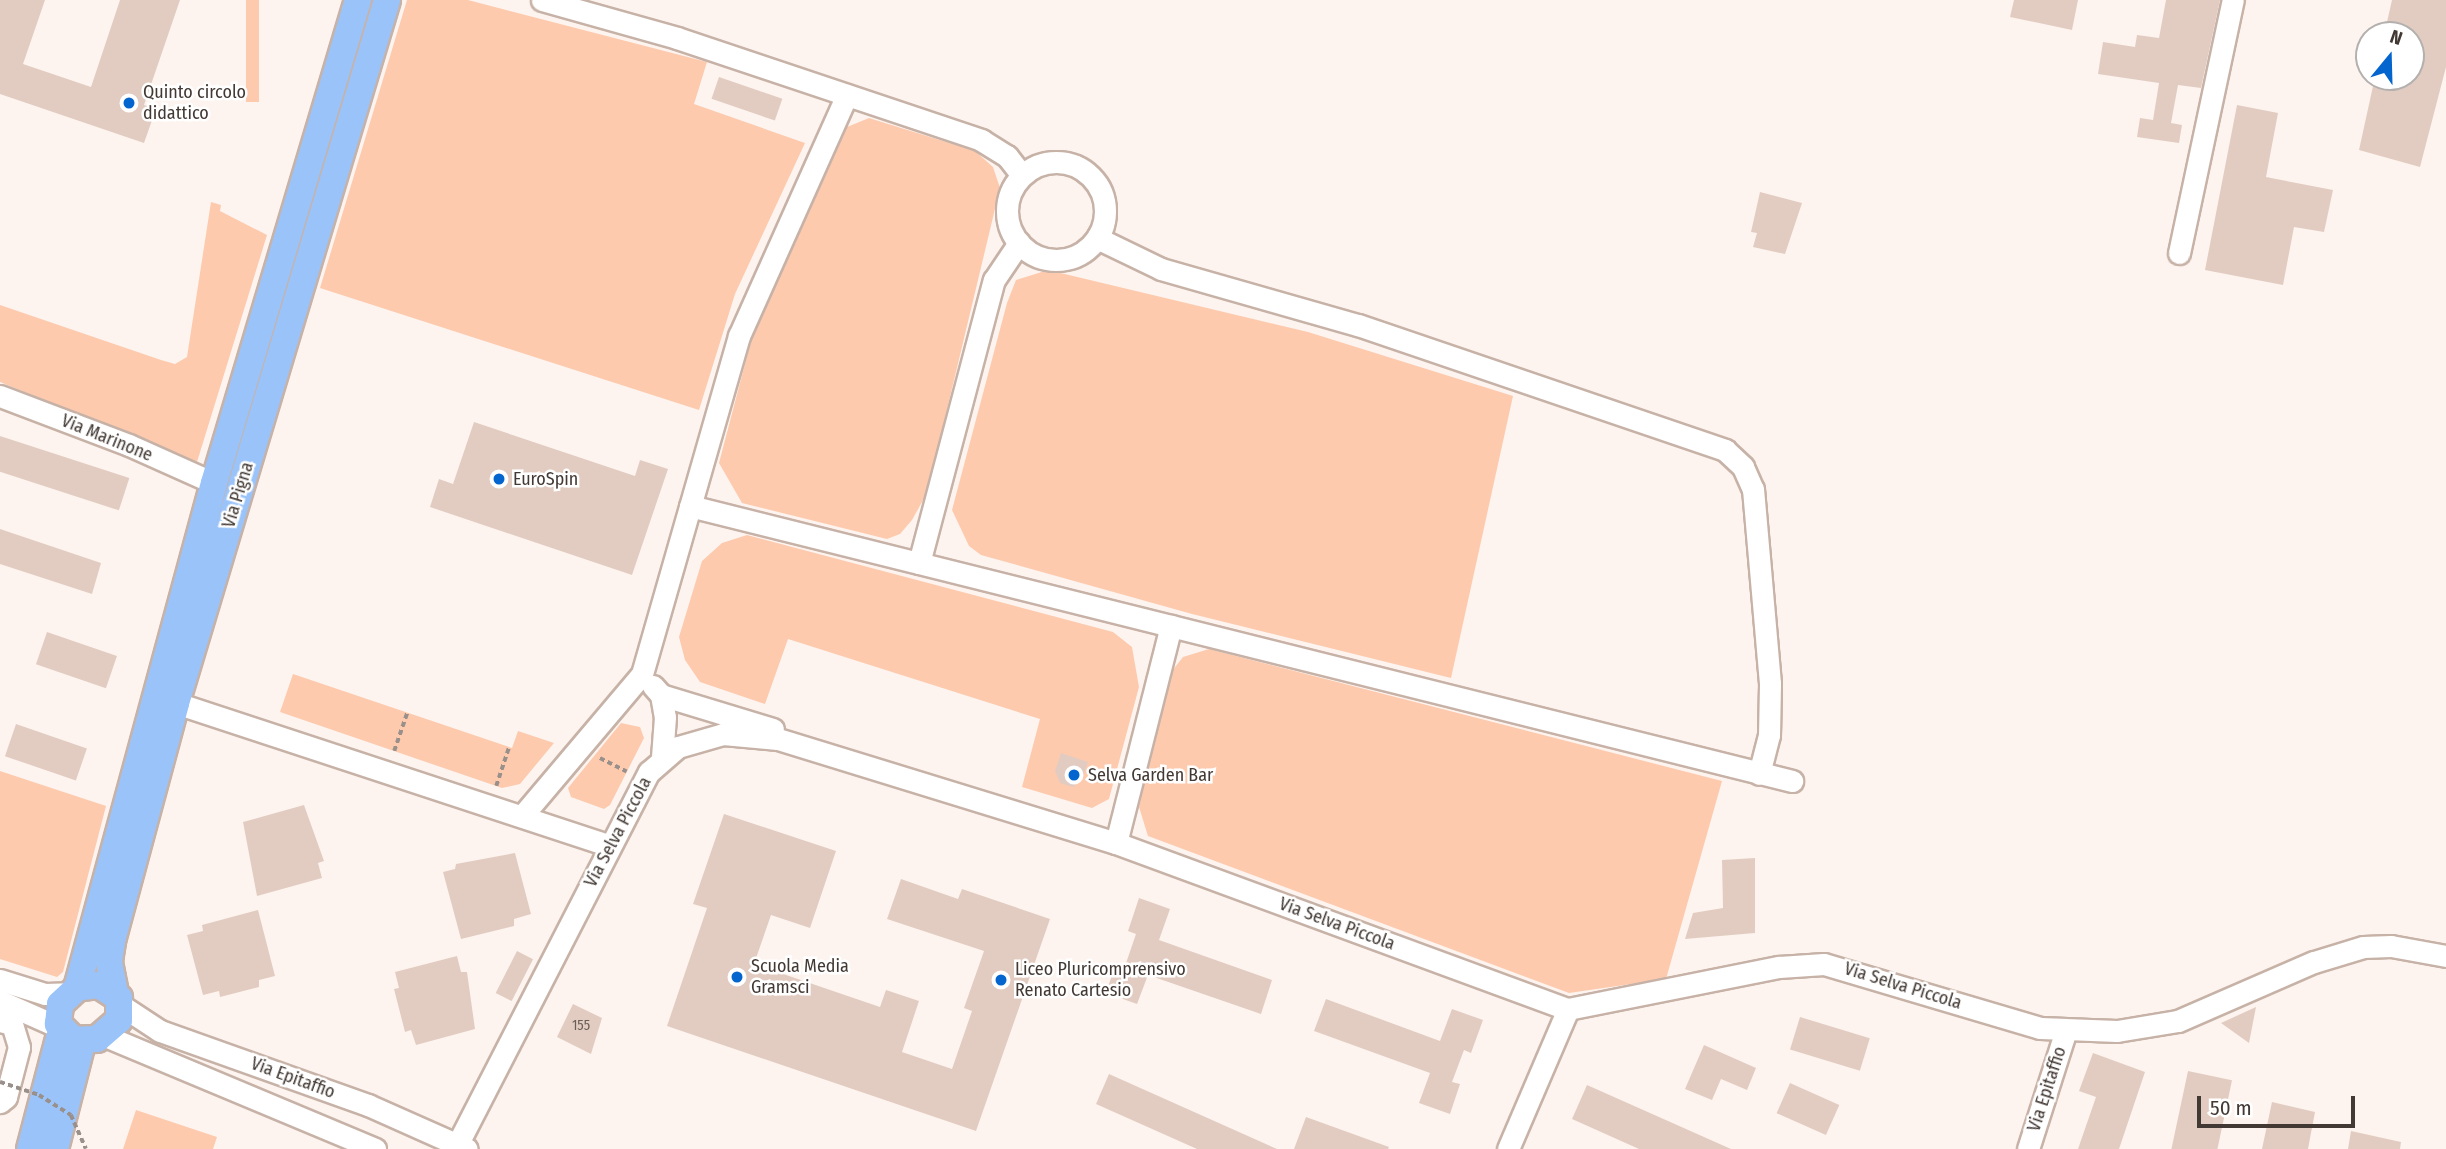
<!DOCTYPE html>
<style>
body{margin:0}
#map{position:relative;width:2446px;height:1149px;overflow:hidden;background:#fdf4ef;font-family:"Fira Sans Condensed",sans-serif}
div>[style]{position:absolute}
[style*='--x']{left:calc(var(--x)*1px);top:calc(var(--y)*1px);width:calc(var(--w)*1px);rotate:calc(var(--a)*1deg)}
.green>*{inset:0;background:#fdcaae;transform-origin:0 0}
.building>*{inset:0;background:#e2ccc1;transform-origin:0 0}
.path>*{height:3.5px;margin-top:-1.75px;transform-origin:0;background:repeating-linear-gradient(90deg,#99908b 0 5px,transparent 0 8.5px)}
.roads{filter:drop-shadow(2px 0 #c7b2a7) drop-shadow(-2px 0 #c7b2a7) drop-shadow(0 2px #c7b2a7) drop-shadow(0 -2px #c7b2a7)}
.minor>*{height:21px;margin:-10.5px;padding:0 10.5px;transform-origin:10.5px;border-radius:10.5px;background:#fff}
.minor>.ring{margin:-10.5px;padding:0;box-sizing:content-box;background:none;border:21px solid #fff;border-radius:50%}
.major>*{height:26px;margin:-13px;padding:0 13px;transform-origin:13px;border-radius:13px;background:#9ac3fa}
.path-bridge>*{height:3.5px;margin-top:-1.75px;transform-origin:0;background:repeating-linear-gradient(90deg,#99908b 0 5px,transparent 0 8.5px)}
.dots>*{width:19px;height:19px;translate:-50% -50%;box-sizing:border-box;border:4px solid #fff;border-radius:50%}
span{translate:-50% -50%;white-space:nowrap;text-align:center;line-height:1.15;-webkit-text-stroke:5px #fff;paint-order:stroke}
.number-label{font-size:14px;color:#6a5e57}
.number-label span{-webkit-text-stroke-width:0}
.poi-label{font-size:18px;color:#423934}
.left{translate:0 -50%;text-align:left}
.street-label{font-size:18px;color:#423934}
.north{position:absolute;left:2355px;top:21px;width:70px;height:70px;box-sizing:border-box;background:#fff;border:2px solid #b3b0ae;border-radius:50%;rotate:19deg;font-size:19px;font-weight:700;line-height:28px;text-align:center;color:#423934}
.north::after{content:'';display:block;margin:auto;width:24px;height:32px;background:#0365cd;clip-path:polygon(50% 0,100% 100%,50% 72%,0 100%)}
.scale{position:absolute;left:2197px;top:1096px;width:158px;height:32px;box-sizing:border-box;border:4px solid #423934;border-top:0;padding-left:9px;font-size:21px;line-height:24px;white-space:nowrap;color:#423934;-webkit-text-stroke:5px #fff;paint-order:stroke}
</style>
<div id="map">
<div class="green">
<div style="left:246px;top:0;width:13px;height:102px"></div>
<div style="clip-path:polygon(407px 0,468px 0,707px 62px,694px 104px,805px 143px,735px 294px,699px 410px,320px 288px)"></div>
<div style="clip-path:polygon(869px 118px,975px 151px,993px 167px,1000px 188px,927px 493px,912px 520px,900px 534px,887px 539px,742px 503px,719px 463px,751px 341px,847px 127px)"></div>
<div style="clip-path:polygon(211px 202px,221px 205px,220px 211px,267px 235px,197px 462px,0 382px,0 305px,161px 360px,175px 364px,187px 357px)"></div>
<div style="clip-path:polygon(1048px 270px,1308px 332px,1513px 396px,1451px 678px,1192px 614px,981px 555px,969px 546px,952px 510px,1007px 303px,1016px 280px)"></div>
<div style="clip-path:polygon(747px 535px,1113px 632px,1132px 647px,1139px 687px,1109px 799px,1092px 808px,1022px 787px,1040px 719px,788px 639px,765px 704px,700px 682px,685px 660px,679px 637px,702px 561px,722px 543px)"></div>
<div style="clip-path:polygon(1209px 649px,1722px 781px,1666px 979px,1569px 993px,1148px 836px,1139px 807px,1168px 676px,1183px 657px)"></div>
<div style="clip-path:polygon(293px 674px,512px 748px,518px 731px,554px 743px,520px 784px,502px 788px,280px 712px)"></div>
<div style="clip-path:polygon(621px 723px,640px 727px,644px 738px,610px 805px,604px 809px,571px 797px,568px 788px)"></div>
<div style="clip-path:polygon(0 771px,106px 806px,63px 972px,57px 977px,0 959px)"></div>
<div style="clip-path:polygon(136px 1110px,217px 1137px,213px 1149px,123px 1149px)"></div>
</div>
<div class="building">
<div style="clip-path:polygon(0 0,45px 0,23px 64px,91px 87px,120px 0,180px 0,144px 105px,156px 109px,144px 143px,0 94px)"></div>
<div style="clip-path:polygon(2014px 0,2078px 0,2072px 30px,2010px 17px)"></div>
<div style="clip-path:polygon(2166px 0,2220px 0,2201px 88px,2178px 85px,2171px 123px,2182px 125px,2179px 143px,2137px 137px,2140px 118px,2153px 120px,2159px 83px,2098px 74px,2103px 42px,2135px 47px,2137px 35px,2159px 38px)"></div>
<div style="clip-path:polygon(2392px 0,2446px 0,2446px 67px,2420px 167px,2359px 150px,2375px 77px,2411px 77px,2411px 35px,2384px 35px)"></div>
<div style="left:719px;top:77px;width:67px;height:23px;rotate:19deg"></div>
<div style="clip-path:polygon(2237px 105px,2278px 113px,2266px 177px,2333px 190px,2324px 232px,2294px 227px,2283px 285px,2205px 270px)"></div>
<div style="clip-path:polygon(1760px 192px,1802px 203px,1785px 254px,1753px 247px,1757px 233px,1751px 232px)"></div>
<div style="clip-path:polygon(474px 422px,635px 476px,640px 460px,668px 469px,632px 575px,430px 507px,439px 479px,453px 484px)"></div>
<div style="left:0;top:436px;width:136px;height:34px;rotate:18deg"></div>
<div style="clip-path:polygon(0 529px,101px 563px,92px 594px,0 564px)"></div>
<div style="left:47px;top:632px;width:74px;height:34px;rotate:19deg"></div>
<div style="left:16px;top:724px;width:75px;height:34px;rotate:19deg"></div>
<div style="clip-path:polygon(1061px 753px,1088px 762px,1082px 779px,1073px 787px,1060px 783px,1055px 771px)"></div>
<div style="clip-path:polygon(304px 805px,324px 861px,318px 863px,322px 878px,257px 896px,243px 822px)"></div>
<div style="clip-path:polygon(724px 814px,836px 851px,810px 928px,771px 915px,754px 964px,880px 1007px,886px 990px,919px 1001px,902px 1052px,952px 1069px,972px 1011px,964px 1008px,984px 951px,887px 919px,901px 879px,958px 899px,962px 889px,1050px 919px,976px 1131px,667px 1026px,707px 908px,693px 904px)"></div>
<div style="clip-path:polygon(515px 853px,531px 914px,514px 919px,514px 926px,461px 939px,443px 872px,455px 869px,456px 864px)"></div>
<div style="clip-path:polygon(1755px 858px,1755px 933px,1685px 939px,1693px 913px,1723px 908px,1722px 860px)"></div>
<div style="clip-path:polygon(1139px 898px,1170px 909px,1159px 940px,1272px 980px,1261px 1014px,1148px 975px,1137px 1004px,1106px 993px,1116px 963px,1125px 966px,1136px 934px,1128px 931px)"></div>
<div style="clip-path:polygon(258px 910px,275px 976px,259px 980px,259px 987px,220px 997px,219px 991px,203px 995px,187px 935px,203px 931px,202px 925px)"></div>
<div style="left:517px;top:951px;width:18px;height:47px;rotate:27deg"></div>
<div style="clip-path:polygon(457px 956px,461px 972px,467px 972px,475px 1029px,416px 1045px,411px 1030px,405px 1032px,394px 989px,399px 988px,395px 972px)"></div>
<div style="clip-path:polygon(1326px 999px,1440px 1041px,1452px 1009px,1483px 1020px,1471px 1053px,1464px 1050px,1452px 1082px,1460px 1084px,1450px 1114px,1419px 1103px,1430px 1073px,1314px 1031px)"></div>
<div style="clip-path:polygon(573px 1004px,602px 1018px,591px 1054px,557px 1037px)"></div>
<div style="clip-path:polygon(2256px 1007px,2249px 1043px,2221px 1023px)"></div>
<div style="left:1800px;top:1017px;width:73px;height:34px;rotate:17deg"></div>
<div style="clip-path:polygon(1704px 1045px,1756px 1068px,1747px 1090px,1721px 1079px,1712px 1100px,1685px 1089px)"></div>
<div style="clip-path:polygon(2093px 1053px,2145px 1072px,2119px 1149px,2078px 1149px,2096px 1097px,2079px 1091px)"></div>
<div style="left:2188px;top:1071px;width:45px;height:80px;rotate:12deg"></div>
<div style="clip-path:polygon(1109px 1074px,1277px 1149px,1197px 1149px,1096px 1104px)"></div>
<div style="left:1790px;top:1083px;width:54px;height:33px;rotate:24deg"></div>
<div style="clip-path:polygon(1587px 1085px,1731px 1149px,1639px 1149px,1572px 1119px)"></div>
<div style="clip-path:polygon(2272px 1102px,2315px 1112px,2308px 1149px,2262px 1149px)"></div>
<div style="clip-path:polygon(1306px 1117px,1389px 1147px,1388px 1149px,1294px 1149px)"></div>
<div style="clip-path:polygon(2351px 1131px,2401px 1142px,2400px 1149px,2348px 1149px)"></div>
</div>
<div class="path">
<div style="--x:394;--y:751;--w:40;--a:-71.1"></div>
<div style="--x:600;--y:758;--w:30;--a:27"></div>
<div style="--x:496;--y:786;--w:41;--a:-71.6"></div>
</div>
<div class="roads">
<div class="minor">
<div style="--x:542;--y:0;--w:140;--a:15.7"></div>
<div style="--x:677;--y:38;--w:321;--a:18.5"></div>
<div style="--x:981;--y:140;--w:31;--a:32"></div>
<div style="--x:1007;--y:156;--w:24;--a:52"></div>
<div class="ring" style="left:1007px;top:162px;width:77px;height:77px"></div>
<div style="--x:1097;--y:238;--w:71;--a:25.8"></div>
<div style="--x:1161;--y:269;--w:205;--a:15.9"></div>
<div style="--x:1358;--y:325;--w:388;--a:18.8"></div>
<div style="--x:1725;--y:450;--w:25;--a:43"></div>
<div style="--x:1743;--y:467;--w:24;--a:66"></div>
<div style="--x:1753;--y:489;--w:196;--a:85"></div>
<div style="--x:1770;--y:684;--w:51;--a:91.1"></div>
<div style="--x:1769;--y:735;--w:40;--a:104.4"></div>
<div style="--x:2179;--y:253;--w:259;--a:-78"></div>
<div style="--x:0;--y:396;--w:138;--a:20.8"></div>
<div style="--x:129;--y:445;--w:93;--a:24.1"></div>
<div style="--x:690;--y:506;--w:1136;--a:14.01"></div>
<div style="--x:919;--y:563;--w:293;--a:-75.2"></div>
<div style="--x:994;--y:280;--w:45;--a:-56"></div>
<div style="--x:653;--y:686;--w:12;--a:48"></div>
<div style="--x:661;--y:695;--w:22;--a:80"></div>
<div style="--x:665;--y:717;--w:40;--a:94.3"></div>
<div style="--x:661;--y:695;--w:117;--a:16.9"></div>
<div style="--x:176;--y:703;--w:456;--a:18.2"></div>
<div style="--x:522;--y:816;--w:186;--a:-49.8"></div>
<div style="--x:642;--y:674;--w:352;--a:-74"></div>
<div style="--x:739;--y:336;--w:264;--a:-65.9"></div>
<div style="--x:1116;--y:843;--w:224;--a:-75.8"></div>
<div style="--x:0;--y:980;--w:47;--a:17.3"></div>
<div style="--x:45;--y:994;--w:24;--a:-2"></div>
<div style="--x:0;--y:1001;--w:64;--a:23.8"></div>
<div style="--x:122;--y:1006;--w:45;--a:33.3"></div>
<div style="--x:160;--y:1031;--w:221;--a:19.6"></div>
<div style="--x:368;--y:1105;--w:108;--a:24"></div>
<div style="--x:0;--y:1021;--w:12;--a:14"></div>
<div style="--x:12;--y:1024;--w:24;--a:73"></div>
<div style="--x:19;--y:1047;--w:52;--a:104.6"></div>
<div style="--x:6;--y:1097;--w:8;--a:140"></div>
<div style="--x:103;--y:1035;--w:295;--a:22.7"></div>
<div style="--x:455;--y:1149;--w:424;--a:-62.8"></div>
<div style="--x:649;--y:772;--w:38;--a:-41"></div>
<div style="--x:678;--y:747;--w:47;--a:-16.1"></div>
<div style="--x:723;--y:734;--w:55;--a:5.2"></div>
<div style="--x:778;--y:739;--w:354;--a:17.1"></div>
<div style="--x:1116;--y:843;--w:482;--a:20.2"></div>
<div style="--x:1568;--y:1009;--w:215;--a:-11.3"></div>
<div style="--x:1779;--y:967;--w:45;--a:-3.8"></div>
<div style="--x:1824;--y:964;--w:225;--a:16.5"></div>
<div style="--x:2040;--y:1028;--w:77;--a:2.2"></div>
<div style="--x:2117;--y:1031;--w:62;--a:-9.3"></div>
<div style="--x:2178;--y:1021;--w:148;--a:-23.5"></div>
<div style="--x:2314;--y:962;--w:51;--a:-17"></div>
<div style="--x:2363;--y:947;--w:28;--a:-2"></div>
<div style="--x:2391;--y:946;--w:56;--a:10.3"></div>
<div style="--x:1508;--y:1149;--w:152;--a:-66.8"></div>
<div style="--x:2028;--y:1149;--w:125;--a:-72.3"></div>
</div>
<div class="major">
<div style="--x:99;--y:985;--w:24;--a:33"></div>
<div style="--x:119;--y:998;--w:22;--a:90"></div>
<div style="--x:119;--y:1020;--w:29;--a:139"></div>
<div style="--x:97;--y:1039;--w:23;--a:178"></div>
<div style="--x:74;--y:1040;--w:23;--a:-135"></div>
<div style="--x:58;--y:1024;--w:20;--a:-84"></div>
<div style="--x:60;--y:1004;--w:23;--a:-43"></div>
<div style="--x:77;--y:988;--w:22;--a:-8"></div>
<div style="--x:77;--y:988;--w:523;--a:-74.82"></div>
<div style="--x:214;--y:483;--w:504;--a:-73.4"></div>
<div style="--x:115;--y:993;--w:33;--a:-101"></div>
<div style="--x:109;--y:961;--w:24;--a:-81"></div>
<div style="--x:113;--y:937;--w:242;--a:-74.9"></div>
<div style="--x:176;--y:703;--w:734;--a:-73.29"></div>
<div style="--x:30;--y:1149;--w:122;--a:-75.3"></div>
<div style="--x:55;--y:1149;--w:109;--a:-75.7"></div>
</div>
</div>
<div class="path-bridge">
<div style="--x:0;--y:1082;--w:41;--a:18.4"></div>
<div style="--x:39;--y:1095;--w:38;--a:32"></div>
<div style="--x:71;--y:1115;--w:37;--a:66"></div>
</div>
<div class="dots">
<div style="left:129px;top:103px;background:#0365cd"></div>
<div style="left:499px;top:479px;background:#0365cd"></div>
<div style="left:1074px;top:775px;background:#0365cd"></div>
<div style="left:737px;top:977px;background:#0365cd"></div>
<div style="left:1001px;top:980px;background:#0365cd"></div>
</div>
<div class="number-label">
<span style="left:581px;top:1026px">155</span>
</div>
<div class="poi-label">
<span class="left" style="left:143px;top:103px">Quinto circolo<br>didattico</span>
<span class="left" style="left:513px;top:479px">EuroSpin</span>
<span class="left" style="left:1088px;top:775px">Selva Garden Bar</span>
<span class="left" style="left:751px;top:977px">Scuola Media<br>Gramsci</span>
<span class="left" style="left:1015px;top:980px">Liceo Pluricomprensivo<br>Renato Cartesio</span>
</div>
<div class="street-label">
<span style="left:107px;top:438px;rotate:22deg">Via Marinone</span>
<span style="left:238px;top:495px;rotate:-73deg">Via Pigna</span>
<span style="left:618px;top:832px;rotate:-62deg">Via Selva Piccola</span>
<span style="left:1337px;top:924px;rotate:20deg">Via Selva Piccola</span>
<span style="left:1903px;top:986px;rotate:17deg">Via Selva Piccola</span>
<span style="left:293px;top:1078px;rotate:20deg">Via Epitaffio</span>
<span style="left:2047px;top:1089px;rotate:-72deg">Via Epitaffio</span>
</div>
<div class="north">N</div>
<div class="scale">50 m</div>
</div>
